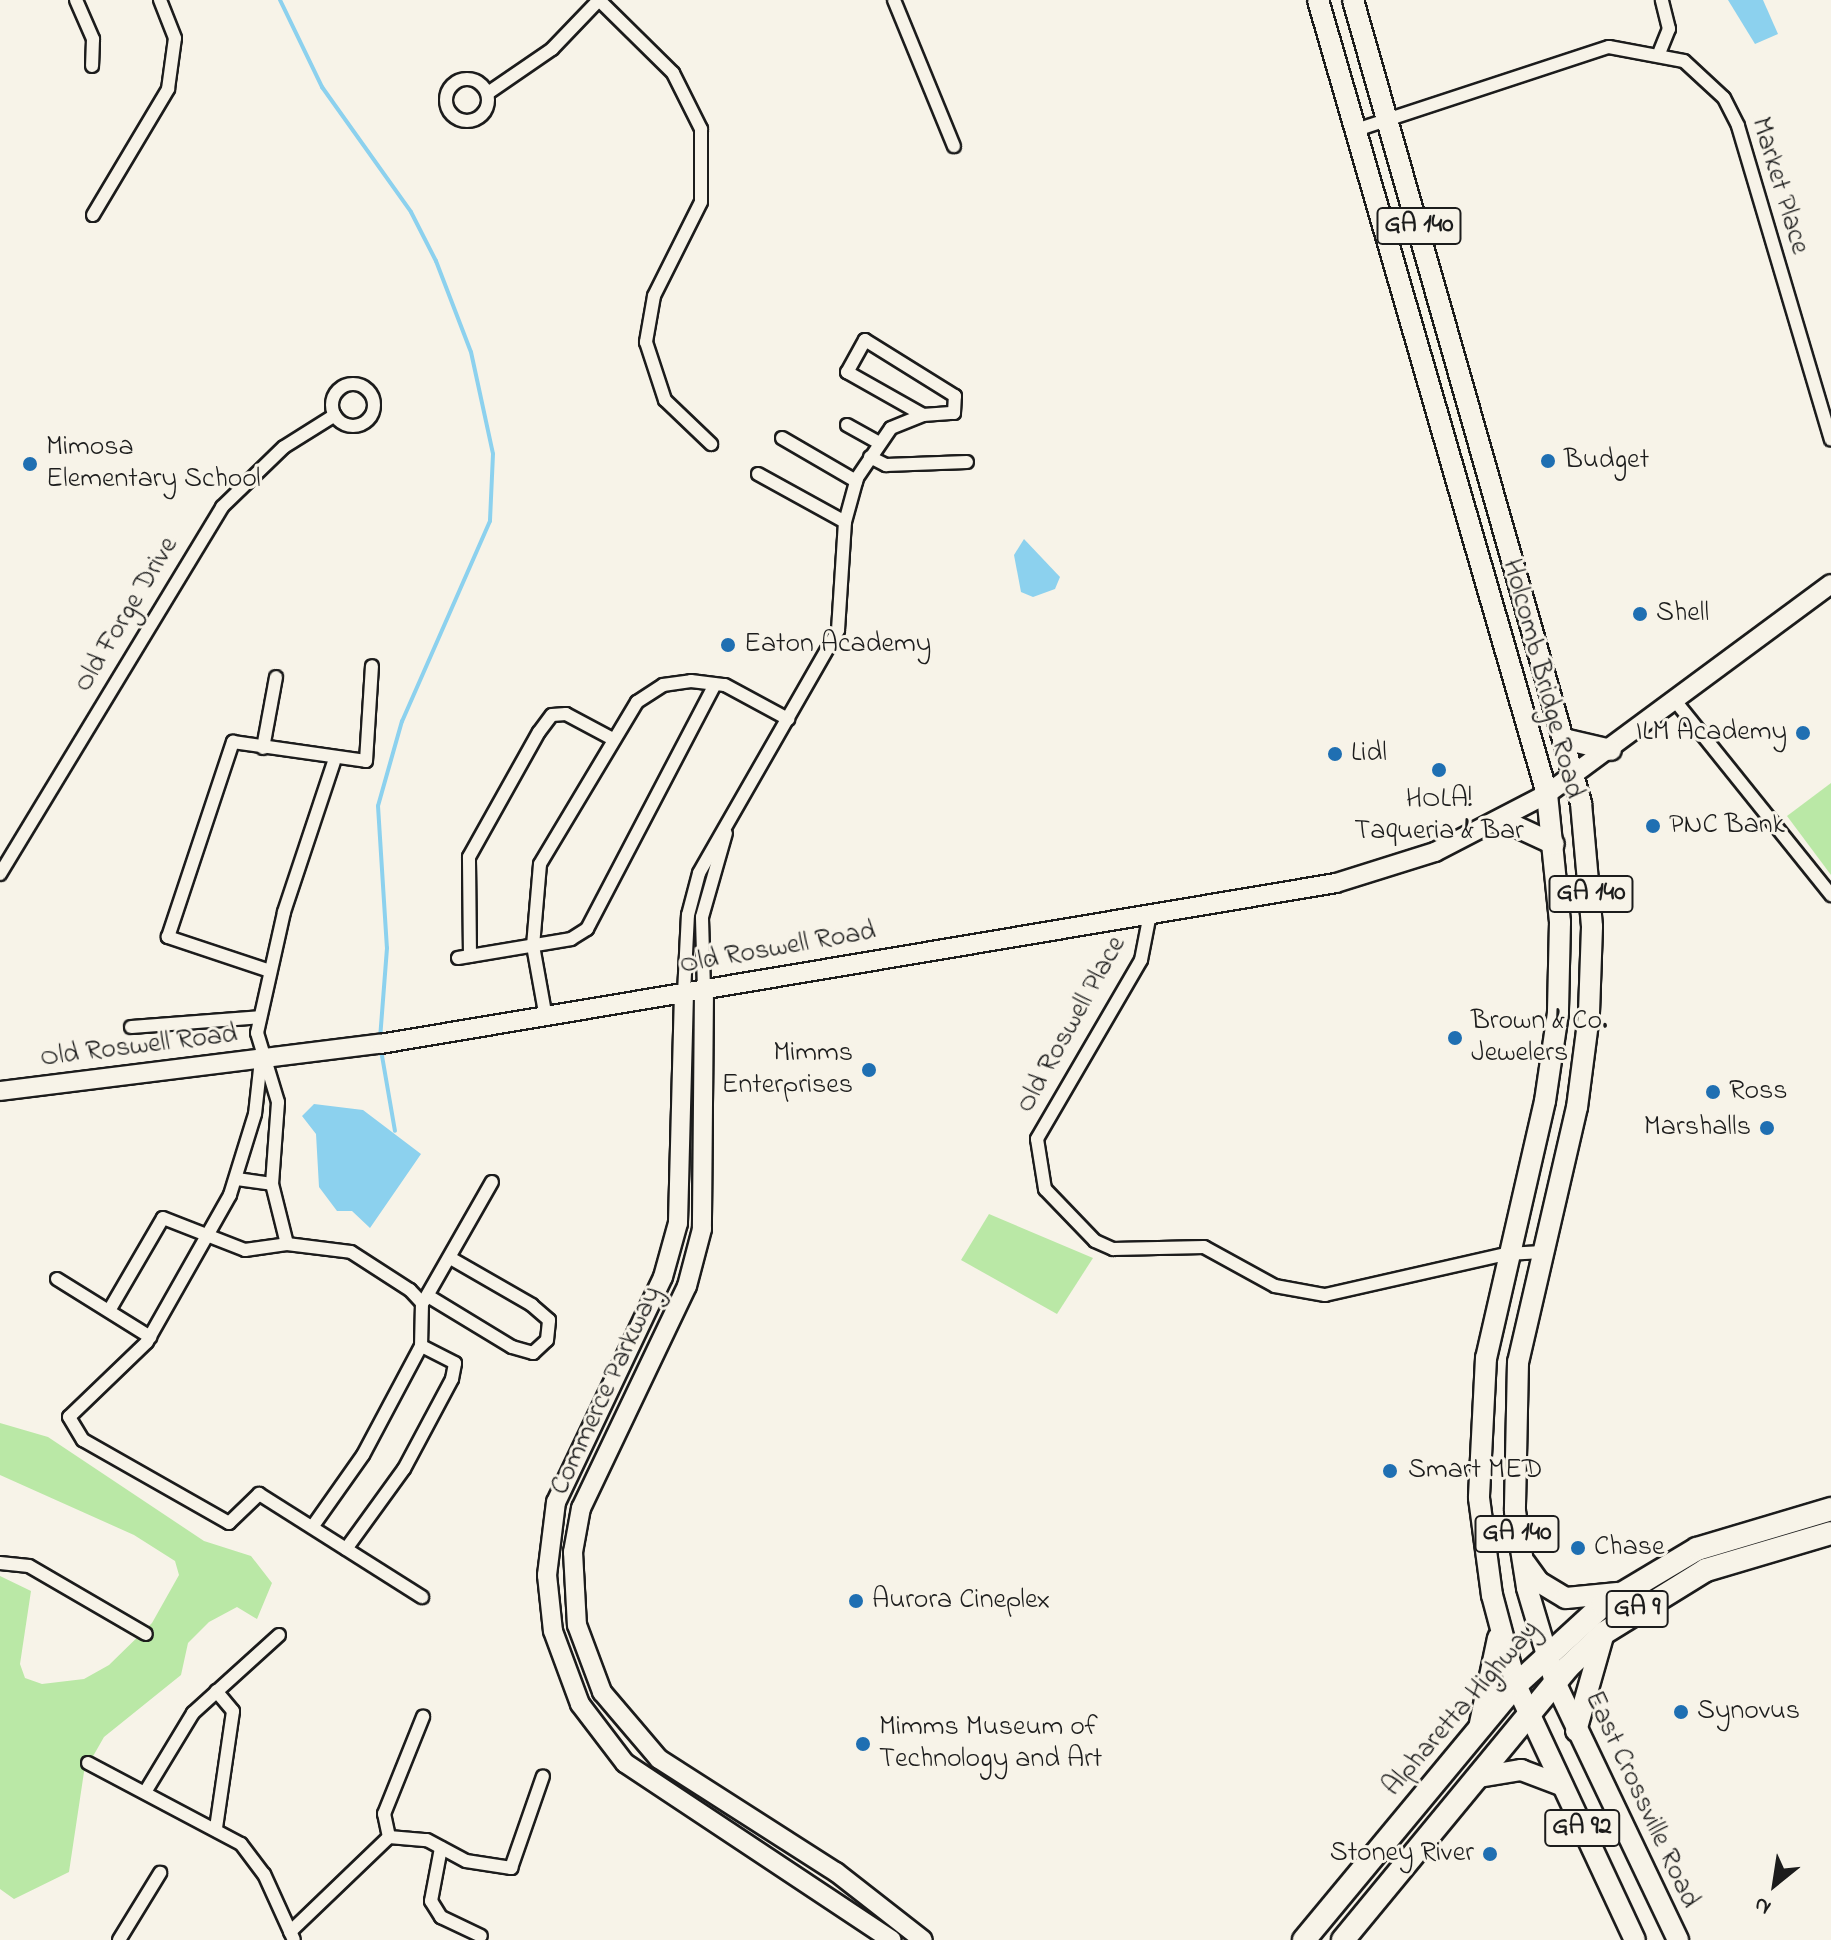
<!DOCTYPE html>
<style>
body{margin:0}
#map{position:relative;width:1831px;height:1940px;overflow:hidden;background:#f7f3e8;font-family:"Indie Flower",sans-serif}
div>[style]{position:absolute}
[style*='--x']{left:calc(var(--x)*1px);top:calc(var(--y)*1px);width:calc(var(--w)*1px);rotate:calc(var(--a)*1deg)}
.green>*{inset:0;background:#bae8a6}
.water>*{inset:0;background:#8cd1ee}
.stream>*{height:4px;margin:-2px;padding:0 2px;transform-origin:2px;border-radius:2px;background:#8cd1ee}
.roads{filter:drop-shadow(2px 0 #1c1c1c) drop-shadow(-2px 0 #1c1c1c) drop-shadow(0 2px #1c1c1c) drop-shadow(0 -2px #1c1c1c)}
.street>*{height:12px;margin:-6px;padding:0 6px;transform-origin:6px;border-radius:6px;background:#f7f3e8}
.street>.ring{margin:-6px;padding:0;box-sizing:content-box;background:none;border:12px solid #f7f3e8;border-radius:50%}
.secondary>*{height:18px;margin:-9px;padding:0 9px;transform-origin:9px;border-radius:9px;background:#f7f3e8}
.primary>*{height:20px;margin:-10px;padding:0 10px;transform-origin:10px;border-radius:10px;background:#f7f3e8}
.highway>*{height:22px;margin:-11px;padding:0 11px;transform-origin:11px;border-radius:11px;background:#f7f3e8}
.dots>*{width:22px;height:22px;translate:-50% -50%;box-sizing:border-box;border:4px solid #f7f3e8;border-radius:50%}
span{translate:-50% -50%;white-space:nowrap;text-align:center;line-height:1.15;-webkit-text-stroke:6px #f7f3e8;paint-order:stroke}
.shield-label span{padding:2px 6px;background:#f7f3e8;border:2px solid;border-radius:6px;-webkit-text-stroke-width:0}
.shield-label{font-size:26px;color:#1c1c1c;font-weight:700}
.street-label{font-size:28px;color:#1c1c1c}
.poi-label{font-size:28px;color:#1c1c1c}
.left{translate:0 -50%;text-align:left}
.right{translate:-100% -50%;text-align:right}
.north{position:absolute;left:1735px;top:1844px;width:80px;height:80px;-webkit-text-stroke:6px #f7f3e8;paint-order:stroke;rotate:210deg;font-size:22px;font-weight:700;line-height:32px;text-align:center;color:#1c1c1c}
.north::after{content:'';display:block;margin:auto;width:28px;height:36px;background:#1c1c1c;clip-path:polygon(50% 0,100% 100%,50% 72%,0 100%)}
</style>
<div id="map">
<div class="green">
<div style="clip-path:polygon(1831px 783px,1831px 875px,1787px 816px)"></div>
<div style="clip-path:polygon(989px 1214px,1093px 1258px,1057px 1314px,961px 1260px)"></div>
<div style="clip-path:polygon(0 1423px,48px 1437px,204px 1541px,251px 1556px,272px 1583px,257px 1619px,237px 1607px,209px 1622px,188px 1643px,181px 1675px,104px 1737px,84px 1772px,69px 1872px,14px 1899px,0 1889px,0 1576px,31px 1591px,20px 1664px,25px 1678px,42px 1684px,84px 1679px,109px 1665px,152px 1623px,179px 1575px,175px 1561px,134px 1535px,0 1475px)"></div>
</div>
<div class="water">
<div style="clip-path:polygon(1728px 0,1763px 0,1778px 34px,1755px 44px)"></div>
<div style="clip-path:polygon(1024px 539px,1060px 577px,1055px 589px,1033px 597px,1021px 592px,1014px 555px)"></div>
<div style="clip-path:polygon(314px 1104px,363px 1110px,421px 1154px,370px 1228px,352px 1211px,337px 1211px,319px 1187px,316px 1134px,302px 1116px)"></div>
</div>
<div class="stream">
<div style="--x:280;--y:0;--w:97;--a:64.2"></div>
<div style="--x:322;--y:87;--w:153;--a:54.5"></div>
<div style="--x:411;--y:212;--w:55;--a:63"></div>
<div style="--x:436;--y:261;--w:97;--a:69"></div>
<div style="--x:471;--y:352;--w:104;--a:77.8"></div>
<div style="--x:493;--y:454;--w:67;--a:92.6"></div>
<div style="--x:490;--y:521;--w:219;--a:113.7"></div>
<div style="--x:402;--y:721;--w:88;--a:105.8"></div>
<div style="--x:378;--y:806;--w:142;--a:86.4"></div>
<div style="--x:387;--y:948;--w:90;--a:94.4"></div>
<div style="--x:381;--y:1050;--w:82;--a:80.2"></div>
</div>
<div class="roads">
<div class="street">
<div style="--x:76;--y:0;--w:43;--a:66.4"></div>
<div style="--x:93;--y:39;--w:27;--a:92"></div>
<div style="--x:599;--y:0;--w:104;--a:44.6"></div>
<div style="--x:673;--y:73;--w:63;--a:63.4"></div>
<div style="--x:701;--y:129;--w:73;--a:90"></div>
<div style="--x:701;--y:202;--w:105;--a:116.6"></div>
<div style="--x:654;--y:296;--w:47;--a:99.9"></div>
<div style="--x:646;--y:342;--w:61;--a:71.9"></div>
<div style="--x:665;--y:400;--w:64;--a:43.7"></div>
<div style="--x:894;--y:0;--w:158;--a:67.7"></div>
<div style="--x:1660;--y:51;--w:24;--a:-68"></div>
<div style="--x:1669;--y:29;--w:30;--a:-104"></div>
<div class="ring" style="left:446px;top:79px;width:30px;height:30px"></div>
<div style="--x:488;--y:93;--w:78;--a:-34.5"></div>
<div style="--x:552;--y:49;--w:68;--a:-46.2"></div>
<div style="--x:1356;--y:130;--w:266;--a:-18.2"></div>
<div style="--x:1609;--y:47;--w:76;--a:10.6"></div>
<div style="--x:1684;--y:61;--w:54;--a:42.8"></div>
<div style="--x:1724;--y:98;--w:31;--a:63"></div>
<div style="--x:1738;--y:126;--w:327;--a:73.5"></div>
<div style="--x:93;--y:215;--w:147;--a:-59.2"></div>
<div style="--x:168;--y:89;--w:51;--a:-82.2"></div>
<div style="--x:175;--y:38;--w:41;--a:-111.5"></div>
<div class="ring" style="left:332px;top:384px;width:30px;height:30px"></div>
<div style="--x:847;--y:425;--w:37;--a:29"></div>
<div style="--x:782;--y:438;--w:86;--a:30.2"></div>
<div style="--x:870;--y:457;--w:18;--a:27"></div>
<div style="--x:886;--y:465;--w:81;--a:-2.1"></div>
<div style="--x:758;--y:474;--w:99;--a:28.9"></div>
<div style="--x:1676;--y:702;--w:248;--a:51.2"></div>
<div style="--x:263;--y:748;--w:72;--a:-79.6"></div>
<div style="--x:0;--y:874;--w:429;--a:-58.8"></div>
<div style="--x:222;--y:507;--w:86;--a:-44.1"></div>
<div style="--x:284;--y:447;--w:60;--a:-32.1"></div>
<div style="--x:1149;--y:919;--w:42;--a:101"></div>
<div style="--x:1141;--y:960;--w:207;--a:120.2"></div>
<div style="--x:1037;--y:1139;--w:51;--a:80.9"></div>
<div style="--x:1045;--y:1189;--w:72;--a:46.1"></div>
<div style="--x:1095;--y:1241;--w:20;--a:24"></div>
<div style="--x:1113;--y:1249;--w:91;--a:-1.3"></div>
<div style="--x:1204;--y:1247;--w:81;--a:28.8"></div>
<div style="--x:1275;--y:1286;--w:51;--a:10.2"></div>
<div style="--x:1325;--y:1295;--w:186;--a:-12.8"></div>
<div style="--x:1506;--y:1254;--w:37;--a:-3"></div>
<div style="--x:470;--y:956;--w:99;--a:-90.6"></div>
<div style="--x:469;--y:857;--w:143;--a:-60.8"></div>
<div style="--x:539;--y:732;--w:21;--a:-53"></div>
<div style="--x:552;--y:715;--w:14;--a:-4"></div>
<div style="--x:566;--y:714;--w:51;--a:28.1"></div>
<div style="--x:458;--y:958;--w:115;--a:-9.5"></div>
<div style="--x:571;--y:939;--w:19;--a:-32"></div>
<div style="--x:587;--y:929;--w:276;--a:-62.4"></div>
<div style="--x:270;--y:971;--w:108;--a:-161.6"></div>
<div style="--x:168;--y:937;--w:206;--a:-71.6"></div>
<div style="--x:233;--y:742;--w:134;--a:8.1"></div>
<div style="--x:366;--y:761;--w:95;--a:-86.4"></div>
<div style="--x:704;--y:990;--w:73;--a:-91.6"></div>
<div style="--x:702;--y:917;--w:87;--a:-74.1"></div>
<div style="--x:684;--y:993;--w:78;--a:-87.1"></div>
<div style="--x:688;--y:915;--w:43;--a:-75.3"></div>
<div style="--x:699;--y:873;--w:280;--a:-60.2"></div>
<div style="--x:838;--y:630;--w:108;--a:-86.3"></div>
<div style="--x:845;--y:522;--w:46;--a:-74.7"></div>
<div style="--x:857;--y:478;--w:60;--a:-55.8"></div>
<div style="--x:891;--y:428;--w:35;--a:-22"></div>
<div style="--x:923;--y:415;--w:31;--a:-4"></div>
<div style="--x:954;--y:413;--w:17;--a:-87"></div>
<div style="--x:955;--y:396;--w:106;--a:-148.1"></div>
<div style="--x:865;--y:340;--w:37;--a:119"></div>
<div style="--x:847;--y:372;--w:87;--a:29.5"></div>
<div style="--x:546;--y:1018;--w:73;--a:-100.2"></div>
<div style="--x:533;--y:946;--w:82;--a:-85.1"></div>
<div style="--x:540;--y:864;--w:189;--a:-59.1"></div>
<div style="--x:637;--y:702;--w:31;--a:-33"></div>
<div style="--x:663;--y:685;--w:28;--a:-8"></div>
<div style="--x:691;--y:681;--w:34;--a:7"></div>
<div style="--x:725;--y:685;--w:72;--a:28.4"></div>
<div style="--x:131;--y:1027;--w:129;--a:-4.4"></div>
<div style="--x:261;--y:1060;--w:54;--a:96.3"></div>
<div style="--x:255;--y:1114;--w:85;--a:107.2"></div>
<div style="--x:230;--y:1195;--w:169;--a:119.5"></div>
<div style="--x:147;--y:1342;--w:108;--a:136.1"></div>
<div style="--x:69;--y:1417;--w:27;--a:59"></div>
<div style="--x:83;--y:1440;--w:168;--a:29.6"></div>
<div style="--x:229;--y:1523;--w:42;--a:-44"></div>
<div style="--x:259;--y:1494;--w:193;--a:32.3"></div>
<div style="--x:237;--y:1179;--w:35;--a:8"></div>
<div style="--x:287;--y:1244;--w:62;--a:-104"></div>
<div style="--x:272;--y:1184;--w:82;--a:-85.8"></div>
<div style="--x:278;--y:1102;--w:72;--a:-106.9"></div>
<div style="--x:257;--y:1033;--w:124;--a:-77.4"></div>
<div style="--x:284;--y:912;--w:158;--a:-71.6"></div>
<div style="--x:57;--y:1279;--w:110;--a:31.9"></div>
<div style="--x:428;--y:1296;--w:98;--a:31.3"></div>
<div style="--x:512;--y:1347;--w:22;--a:16"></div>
<div style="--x:533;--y:1353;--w:19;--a:-43"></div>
<div style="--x:547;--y:1340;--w:20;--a:-84"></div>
<div style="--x:549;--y:1320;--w:23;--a:-139"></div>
<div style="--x:532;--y:1305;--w:92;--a:-150.1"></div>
<div style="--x:424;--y:1301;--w:137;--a:-60.3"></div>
<div style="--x:110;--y:1309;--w:105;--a:-59.8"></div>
<div style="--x:163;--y:1218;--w:88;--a:21.3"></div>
<div style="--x:245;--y:1250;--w:42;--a:-8.1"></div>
<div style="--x:287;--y:1244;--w:64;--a:7.1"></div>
<div style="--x:351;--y:1252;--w:70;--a:32.8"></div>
<div style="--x:410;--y:1290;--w:18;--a:47"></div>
<div style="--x:422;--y:1303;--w:43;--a:91.3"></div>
<div style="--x:421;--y:1346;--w:123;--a:118"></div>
<div style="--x:363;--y:1455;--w:87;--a:125.2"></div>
<div style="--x:346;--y:1549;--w:99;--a:-54.1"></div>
<div style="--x:404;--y:1469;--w:102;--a:-61.9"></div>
<div style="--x:452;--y:1379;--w:16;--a:-79"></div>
<div style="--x:455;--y:1363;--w:38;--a:-153"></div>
<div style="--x:0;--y:1563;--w:29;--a:6"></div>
<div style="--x:29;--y:1566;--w:135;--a:30.2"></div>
<div style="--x:88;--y:1763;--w:173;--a:27.9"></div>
<div style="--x:241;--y:1844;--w:38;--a:53"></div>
<div style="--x:264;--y:1874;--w:72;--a:65.6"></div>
<div style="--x:147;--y:1789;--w:89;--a:-58.8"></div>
<div style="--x:193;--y:1713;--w:116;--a:-42.2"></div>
<div style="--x:216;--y:1828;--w:118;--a:-81.7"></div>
<div style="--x:233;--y:1711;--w:26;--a:-130"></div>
<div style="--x:389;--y:1837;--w:24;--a:-102"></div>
<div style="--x:384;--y:1814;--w:105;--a:-68.1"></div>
<div style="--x:441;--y:1848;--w:54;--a:100.7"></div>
<div style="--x:431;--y:1901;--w:19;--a:58"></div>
<div style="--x:441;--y:1917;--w:44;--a:25.4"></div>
<div style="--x:290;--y:1932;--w:137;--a:-43.8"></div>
<div style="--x:389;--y:1837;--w:38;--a:5"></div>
<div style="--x:427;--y:1840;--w:44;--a:28.3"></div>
<div style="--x:466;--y:1861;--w:46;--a:8.8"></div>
<div style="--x:511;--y:1868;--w:97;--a:-70.8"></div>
<div style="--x:119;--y:1940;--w:79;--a:-58.5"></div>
</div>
<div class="secondary">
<div style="--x:704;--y:990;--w:239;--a:90.5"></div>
<div style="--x:702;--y:1229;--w:59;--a:104.7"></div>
<div style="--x:687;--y:1286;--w:246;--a:115.5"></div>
<div style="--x:581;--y:1508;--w:45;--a:100.3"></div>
<div style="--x:573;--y:1552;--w:73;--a:86.9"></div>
<div style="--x:577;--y:1625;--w:72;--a:69.5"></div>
<div style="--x:602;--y:1692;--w:88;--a:49.6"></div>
<div style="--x:659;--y:1759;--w:210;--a:32.6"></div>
<div style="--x:836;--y:1872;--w:110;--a:38"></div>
<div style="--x:684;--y:993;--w:230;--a:91.5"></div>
<div style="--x:678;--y:1223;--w:56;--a:105.5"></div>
<div style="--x:663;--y:1277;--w:249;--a:115.4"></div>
<div style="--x:556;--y:1502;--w:74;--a:97"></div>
<div style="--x:547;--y:1575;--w:56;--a:83.9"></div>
<div style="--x:553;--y:1631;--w:78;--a:69.7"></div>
<div style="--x:580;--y:1704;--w:74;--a:52.7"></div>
<div style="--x:625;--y:1763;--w:320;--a:33.6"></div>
<div style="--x:0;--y:1091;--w:383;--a:-7.1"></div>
<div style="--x:380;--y:1044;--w:969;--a:-9.56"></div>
<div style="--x:1336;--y:883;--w:104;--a:-17.4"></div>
<div style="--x:1435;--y:852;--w:126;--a:-27.4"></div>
<div style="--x:1547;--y:794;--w:353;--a:-36.5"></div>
</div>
<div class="primary">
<div style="--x:1318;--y:0;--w:826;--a:73.91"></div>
<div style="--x:1547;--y:794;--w:129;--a:84.2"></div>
<div style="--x:1560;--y:922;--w:91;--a:91.3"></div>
<div style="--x:1558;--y:1013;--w:89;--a:98.4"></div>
<div style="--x:1545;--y:1101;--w:264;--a:102.9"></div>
<div style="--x:1486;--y:1358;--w:140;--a:92.9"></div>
<div style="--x:1479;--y:1498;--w:98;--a:82.4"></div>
<div style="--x:1492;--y:1595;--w:93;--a:75.1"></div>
<div style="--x:1516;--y:1685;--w:281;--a:65"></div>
<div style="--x:1353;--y:0;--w:835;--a:74.15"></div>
<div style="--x:1581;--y:803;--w:124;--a:84.9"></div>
<div style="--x:1592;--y:927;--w:88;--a:92"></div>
<div style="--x:1589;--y:1015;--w:93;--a:97.4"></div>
<div style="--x:1577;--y:1107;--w:262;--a:103"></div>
<div style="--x:1518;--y:1362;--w:149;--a:91.2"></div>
<div style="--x:1515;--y:1511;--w:78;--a:81.1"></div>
<div style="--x:1527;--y:1588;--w:98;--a:73.4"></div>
<div style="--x:1555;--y:1682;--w:286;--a:64.5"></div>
<div style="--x:1568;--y:740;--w:44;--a:13.1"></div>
<div style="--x:1502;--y:820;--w:57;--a:24.8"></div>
<div style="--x:1525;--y:1563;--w:24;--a:54"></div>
<div style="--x:1539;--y:1582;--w:31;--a:31"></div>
<div style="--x:1566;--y:1598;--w:52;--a:-5.5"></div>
<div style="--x:1479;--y:1728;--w:92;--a:-78.1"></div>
<div style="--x:1576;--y:1731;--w:99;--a:-74.1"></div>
<div style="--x:1479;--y:1777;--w:43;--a:-9.5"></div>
<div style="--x:1521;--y:1770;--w:43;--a:20.6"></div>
</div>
<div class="highway">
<div style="--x:1304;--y:1940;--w:332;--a:-50.3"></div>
<div style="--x:1516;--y:1685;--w:118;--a:-42.6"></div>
<div style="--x:1603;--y:1605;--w:109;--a:-30.8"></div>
<div style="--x:1697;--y:1549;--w:140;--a:-16.6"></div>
<div style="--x:1343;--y:1940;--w:352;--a:-50.5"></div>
<div style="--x:1567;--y:1668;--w:51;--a:-43.4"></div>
<div style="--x:1604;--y:1633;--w:120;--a:-31.7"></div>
<div style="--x:1706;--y:1570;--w:130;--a:-16.5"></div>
</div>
</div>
<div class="dots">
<div style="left:1548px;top:461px;background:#1f6fb2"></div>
<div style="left:30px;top:464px;background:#1f6fb2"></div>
<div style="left:1640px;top:614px;background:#1f6fb2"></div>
<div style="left:728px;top:645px;background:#1f6fb2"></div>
<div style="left:1803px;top:733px;background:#1f6fb2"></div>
<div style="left:1335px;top:754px;background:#1f6fb2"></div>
<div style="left:1439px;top:770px;background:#1f6fb2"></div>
<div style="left:1653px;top:826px;background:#1f6fb2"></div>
<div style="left:1455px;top:1038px;background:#1f6fb2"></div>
<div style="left:869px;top:1070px;background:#1f6fb2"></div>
<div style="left:1713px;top:1092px;background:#1f6fb2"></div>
<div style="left:1767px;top:1128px;background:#1f6fb2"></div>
<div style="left:1390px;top:1471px;background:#1f6fb2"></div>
<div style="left:1578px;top:1548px;background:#1f6fb2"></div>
<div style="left:856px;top:1601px;background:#1f6fb2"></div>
<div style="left:1681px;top:1712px;background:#1f6fb2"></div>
<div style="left:863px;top:1744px;background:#1f6fb2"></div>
<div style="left:1490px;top:1854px;background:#1f6fb2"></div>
</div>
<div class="shield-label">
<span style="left:1419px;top:226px">GA 140</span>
<span style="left:1591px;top:894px">GA 140</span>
<span style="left:1517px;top:1534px">GA 140</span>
<span style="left:1637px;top:1609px">GA 9</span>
<span style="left:1582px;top:1828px">GA 92</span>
</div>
<div class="street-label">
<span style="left:1779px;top:186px;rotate:73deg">Market Place</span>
<span style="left:127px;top:615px;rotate:-59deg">Old Forge Drive</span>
<span style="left:1542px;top:679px;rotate:75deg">Holcomb Bridge Road</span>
<span style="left:778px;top:949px;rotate:-10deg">Old Roswell Road</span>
<span style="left:1072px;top:1025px;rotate:-61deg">Old Roswell Place</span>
<span style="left:139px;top:1047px;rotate:-7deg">Old Roswell Road</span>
<span style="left:607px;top:1391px;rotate:-65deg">Commerce Parkway</span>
<span style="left:1462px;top:1709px;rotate:-49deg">Alpharetta Highway</span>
<span style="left:1641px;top:1800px;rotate:65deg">East Crossville Road</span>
</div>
<div class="poi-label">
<span class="left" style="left:46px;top:464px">Mimosa<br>Elementary School</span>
<span class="left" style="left:1564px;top:461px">Budget</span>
<span class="left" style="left:1656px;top:614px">Shell</span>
<span class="left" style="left:744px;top:645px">Eaton Academy</span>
<span class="right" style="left:1787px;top:733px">ILM Academy</span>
<span class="left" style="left:1351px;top:754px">Lidl</span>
<span style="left:1439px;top:816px">HOLA!<br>Taqueria &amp; Bar</span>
<span class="left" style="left:1669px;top:826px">PNC Bank</span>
<span class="left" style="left:1471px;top:1038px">Brown &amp; Co.<br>Jewelers</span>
<span class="right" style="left:853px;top:1070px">Mimms<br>Enterprises</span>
<span class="left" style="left:1729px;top:1092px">Ross</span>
<span class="right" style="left:1751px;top:1128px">Marshalls</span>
<span class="left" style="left:1408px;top:1471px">Smart MED</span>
<span class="left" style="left:1594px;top:1548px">Chase</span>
<span class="left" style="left:872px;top:1601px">Aurora Cineplex</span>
<span class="left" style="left:1697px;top:1712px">Synovus</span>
<span class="left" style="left:879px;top:1744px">Mimms Museum of<br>Technology and Art</span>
<span class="right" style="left:1474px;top:1854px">Stoney River</span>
</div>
<div class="north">N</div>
</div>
